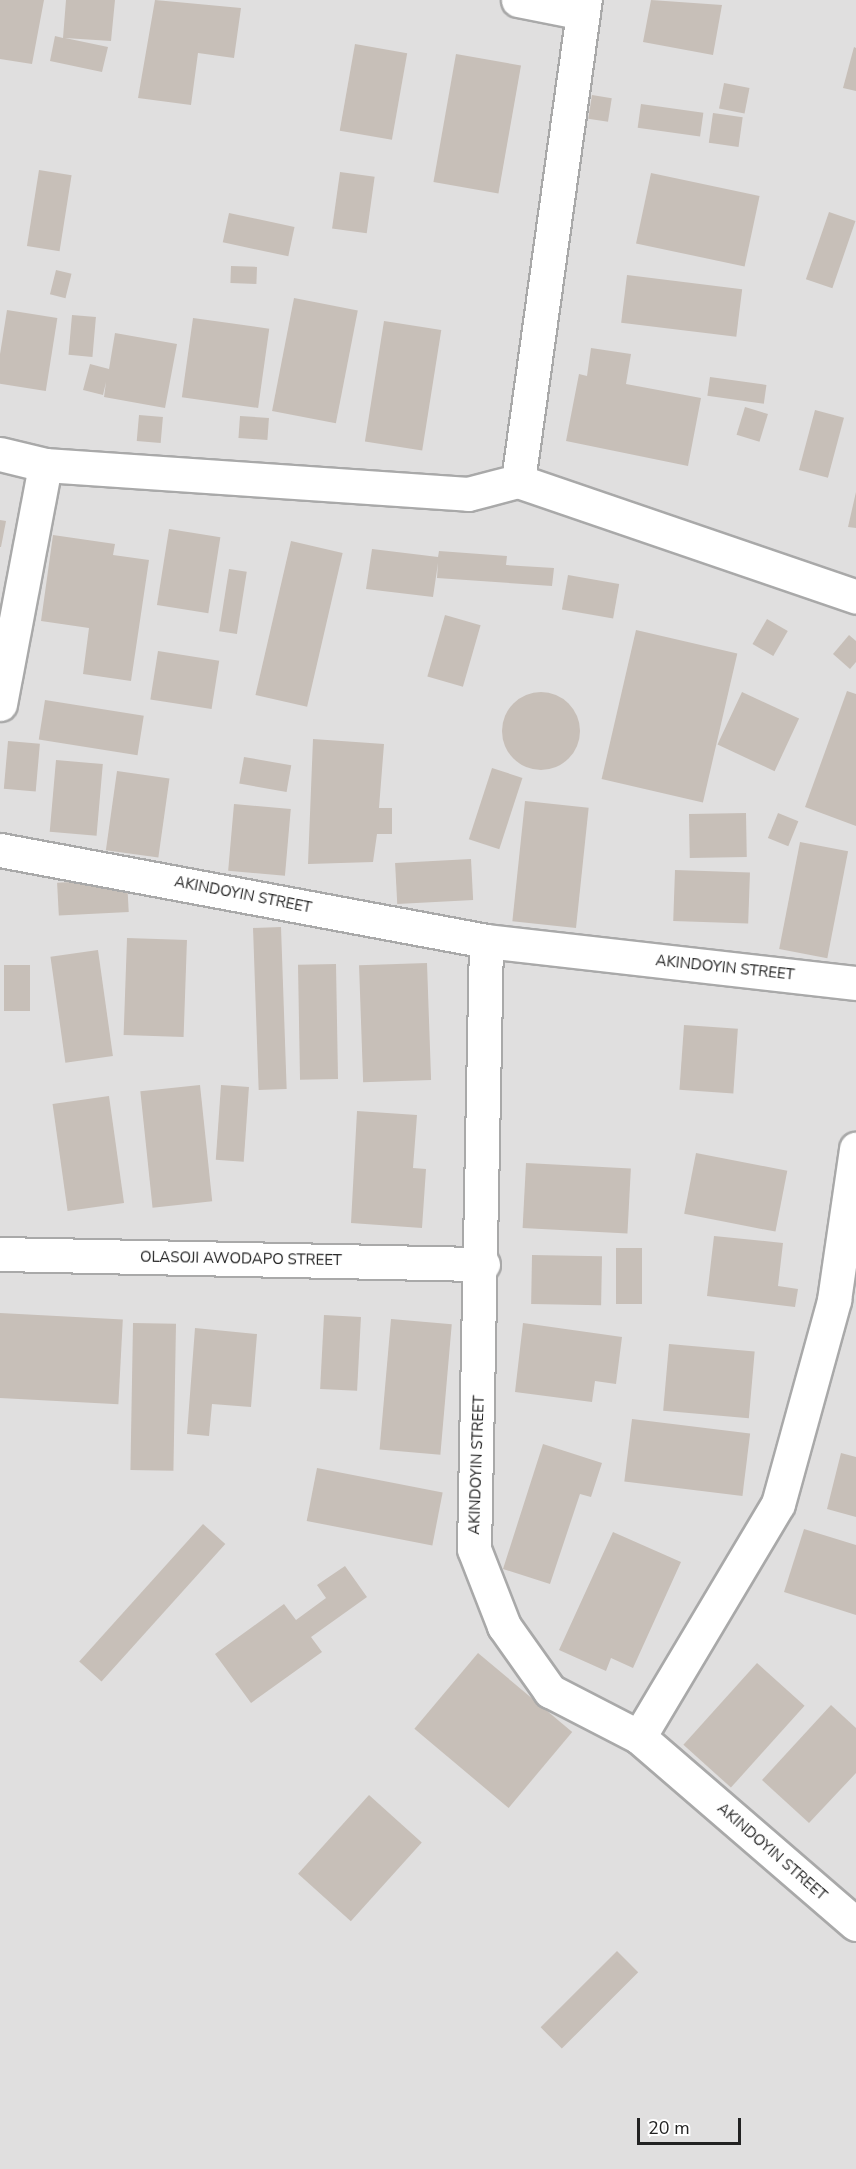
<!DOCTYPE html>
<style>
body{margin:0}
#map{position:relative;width:856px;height:2169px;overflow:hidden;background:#f2efe9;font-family:"Nunito Sans",sans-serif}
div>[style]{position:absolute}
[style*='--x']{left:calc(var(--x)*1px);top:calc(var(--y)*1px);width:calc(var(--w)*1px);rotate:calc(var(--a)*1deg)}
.residential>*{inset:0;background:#e0dfdf;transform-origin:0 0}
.building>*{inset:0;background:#c7bfb8;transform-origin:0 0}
.round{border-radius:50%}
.roads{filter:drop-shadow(2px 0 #a9a9a9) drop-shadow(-2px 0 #a9a9a9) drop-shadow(0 2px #a9a9a9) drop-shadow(0 -2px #a9a9a9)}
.minor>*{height:33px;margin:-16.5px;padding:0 16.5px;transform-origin:16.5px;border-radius:16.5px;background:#fff}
span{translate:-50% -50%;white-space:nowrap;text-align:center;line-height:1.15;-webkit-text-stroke:6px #fff;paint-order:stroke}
.street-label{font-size:15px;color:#222}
.scale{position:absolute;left:637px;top:2118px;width:104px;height:27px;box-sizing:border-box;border:3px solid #222;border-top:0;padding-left:8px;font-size:18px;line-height:21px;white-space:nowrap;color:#222;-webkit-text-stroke:4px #fff;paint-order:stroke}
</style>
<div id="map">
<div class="residential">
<div style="left:0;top:0;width:856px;height:2169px"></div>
</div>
<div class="building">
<div style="clip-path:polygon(0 0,44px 0,32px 64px,0 59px)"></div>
<div style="clip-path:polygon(66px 0,115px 0,111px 41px,65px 38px,108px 47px,102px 72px,50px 61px,55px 36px,63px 38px)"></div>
<div style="clip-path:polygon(155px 0,241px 8px,234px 58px,198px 53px,191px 105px,138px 98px)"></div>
<div style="clip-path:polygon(651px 0,722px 5px,713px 55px,643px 42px)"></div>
<div style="left:355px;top:44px;width:53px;height:88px;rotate:10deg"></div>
<div style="clip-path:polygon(854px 47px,856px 48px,856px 91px,843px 88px)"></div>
<div style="left:456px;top:54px;width:66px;height:130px;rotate:10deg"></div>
<div style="left:724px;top:83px;width:26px;height:26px;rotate:11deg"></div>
<div style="left:592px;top:95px;width:20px;height:24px;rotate:9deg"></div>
<div style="left:641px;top:104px;width:63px;height:24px;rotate:8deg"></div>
<div style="left:713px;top:113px;width:30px;height:30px;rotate:8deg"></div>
<div style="left:39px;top:170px;width:33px;height:77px;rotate:9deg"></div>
<div style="left:340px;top:172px;width:35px;height:57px;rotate:8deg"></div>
<div style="left:651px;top:173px;width:111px;height:72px;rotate:12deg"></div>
<div style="left:829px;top:212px;width:28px;height:71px;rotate:19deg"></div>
<div style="left:229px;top:213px;width:67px;height:30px;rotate:12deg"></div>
<div style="left:231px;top:266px;width:26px;height:17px;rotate:2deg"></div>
<div style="left:56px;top:270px;width:16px;height:25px;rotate:14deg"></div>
<div style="left:627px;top:275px;width:116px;height:48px;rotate:7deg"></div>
<div style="left:294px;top:298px;width:65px;height:115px;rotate:11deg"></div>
<div style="left:7px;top:310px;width:51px;height:74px;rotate:9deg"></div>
<div style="left:72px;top:315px;width:24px;height:40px;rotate:5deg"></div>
<div style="left:193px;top:318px;width:77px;height:80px;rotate:8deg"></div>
<div style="left:384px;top:321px;width:58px;height:122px;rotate:9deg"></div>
<div style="clip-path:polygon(115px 333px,177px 344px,165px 408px,104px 397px,106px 382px,103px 395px,83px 390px,90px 364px,109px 369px)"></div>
<div style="clip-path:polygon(591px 348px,631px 354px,626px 384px,701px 398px,688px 466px,566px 441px,579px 374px,587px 376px)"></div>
<div style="left:710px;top:377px;width:57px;height:19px;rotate:8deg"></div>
<div style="left:745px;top:407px;width:24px;height:29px;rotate:17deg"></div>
<div style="left:815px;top:410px;width:30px;height:62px;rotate:15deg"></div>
<div style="left:139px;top:415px;width:24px;height:26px;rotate:5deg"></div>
<div style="left:240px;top:416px;width:29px;height:22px;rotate:4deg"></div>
<div style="clip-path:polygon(856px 492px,856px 528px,848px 527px)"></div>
<div style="clip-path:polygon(0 520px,6px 521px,1px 547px,0 547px)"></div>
<div style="left:169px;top:529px;width:52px;height:77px;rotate:9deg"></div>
<div style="clip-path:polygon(53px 535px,115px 544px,113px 555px,149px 560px,131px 681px,83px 674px,89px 628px,41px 621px)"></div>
<div style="left:291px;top:541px;width:53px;height:158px;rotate:13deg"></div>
<div style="clip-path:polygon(372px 549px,438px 557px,439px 551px,507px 556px,506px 565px,554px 568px,552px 586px,437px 578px,438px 563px,433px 597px,366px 589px)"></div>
<div style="left:229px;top:569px;width:18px;height:63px;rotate:9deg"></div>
<div style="left:568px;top:575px;width:52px;height:35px;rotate:10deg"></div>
<div style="left:445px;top:615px;width:37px;height:64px;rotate:16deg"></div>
<div style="left:767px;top:619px;width:24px;height:29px;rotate:30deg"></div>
<div style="left:636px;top:630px;width:104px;height:153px;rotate:13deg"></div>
<div style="clip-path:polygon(849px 635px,856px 641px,856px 662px,850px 669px,833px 654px)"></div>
<div style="left:158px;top:651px;width:62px;height:49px;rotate:9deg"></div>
<div style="clip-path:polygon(847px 691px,856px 694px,856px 826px,805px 807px)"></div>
<div class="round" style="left:502px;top:692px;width:78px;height:78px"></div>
<div style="left:742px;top:692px;width:63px;height:58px;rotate:25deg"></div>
<div style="left:45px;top:700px;width:100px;height:40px;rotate:9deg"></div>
<div style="clip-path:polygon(313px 739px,384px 744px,379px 808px,392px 808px,392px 834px,377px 834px,373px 862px,308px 864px)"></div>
<div style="left:8px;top:741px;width:32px;height:48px;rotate:5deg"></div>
<div style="left:244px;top:757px;width:48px;height:27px;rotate:10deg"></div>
<div style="left:56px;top:760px;width:47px;height:72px;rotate:5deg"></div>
<div style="left:492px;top:768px;width:32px;height:75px;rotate:18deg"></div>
<div style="left:117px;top:771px;width:53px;height:80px;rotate:8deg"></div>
<div style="left:525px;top:801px;width:64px;height:121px;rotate:6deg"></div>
<div style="left:234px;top:804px;width:57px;height:67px;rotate:5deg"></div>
<div style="left:746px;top:813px;width:44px;height:57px;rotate:89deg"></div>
<div style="left:778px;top:813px;width:22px;height:27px;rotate:22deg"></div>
<div style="left:800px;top:842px;width:49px;height:109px;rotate:11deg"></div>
<div style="left:471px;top:859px;width:41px;height:76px;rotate:87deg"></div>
<div style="left:675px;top:870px;width:75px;height:51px;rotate:2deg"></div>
<div style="left:127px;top:879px;width:33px;height:70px;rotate:87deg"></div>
<div style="left:281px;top:927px;width:162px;height:28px;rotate:88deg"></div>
<div style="left:127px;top:938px;width:60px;height:97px;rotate:2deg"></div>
<div style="left:98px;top:950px;width:107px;height:48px;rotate:82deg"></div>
<div style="left:427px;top:963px;width:117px;height:68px;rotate:88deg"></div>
<div style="left:336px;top:964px;width:115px;height:38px;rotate:89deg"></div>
<div style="left:4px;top:965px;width:26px;height:46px"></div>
<div style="left:684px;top:1025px;width:54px;height:65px;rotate:4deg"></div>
<div style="left:200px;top:1085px;width:117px;height:60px;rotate:84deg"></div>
<div style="left:221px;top:1085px;width:28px;height:75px;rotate:4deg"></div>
<div style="left:109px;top:1096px;width:108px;height:57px;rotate:82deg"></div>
<div style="clip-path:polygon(357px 1111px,417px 1115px,413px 1168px,426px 1169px,422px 1228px,351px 1223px)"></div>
<div style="left:696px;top:1153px;width:93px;height:62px;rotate:11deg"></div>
<div style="left:526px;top:1163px;width:105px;height:65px;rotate:3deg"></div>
<div style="clip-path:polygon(714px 1236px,783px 1243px,778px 1286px,798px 1289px,795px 1307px,707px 1296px)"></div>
<div style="left:616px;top:1248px;width:26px;height:56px"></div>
<div style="left:532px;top:1255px;width:70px;height:49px;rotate:1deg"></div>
<div style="left:0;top:1313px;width:123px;height:85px;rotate:3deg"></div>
<div style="left:324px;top:1315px;width:37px;height:74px;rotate:3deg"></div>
<div style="left:391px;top:1319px;width:61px;height:131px;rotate:5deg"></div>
<div style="left:133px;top:1323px;width:43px;height:147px;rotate:1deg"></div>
<div style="clip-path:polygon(523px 1323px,622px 1337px,616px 1384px,595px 1381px,592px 1402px,515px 1392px)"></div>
<div style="clip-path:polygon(195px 1328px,257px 1334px,251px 1407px,212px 1404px,209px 1436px,187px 1434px)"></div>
<div style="left:669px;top:1344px;width:86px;height:67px;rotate:5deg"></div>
<div style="left:632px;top:1419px;width:119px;height:63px;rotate:7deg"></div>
<div style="clip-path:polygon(543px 1444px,602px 1463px,591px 1497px,580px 1494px,550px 1584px,503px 1569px)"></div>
<div style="clip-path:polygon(841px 1453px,856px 1457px,856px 1517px,827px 1509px)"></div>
<div style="left:317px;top:1468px;width:128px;height:54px;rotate:11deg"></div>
<div style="left:203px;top:1524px;width:30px;height:185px;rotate:42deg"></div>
<div style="clip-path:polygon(804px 1529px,856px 1545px,856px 1615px,784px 1592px)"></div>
<div style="clip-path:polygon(613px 1532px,681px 1562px,633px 1668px,611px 1658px,606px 1671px,559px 1650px)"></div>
<div style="clip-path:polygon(345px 1566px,367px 1597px,311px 1637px,322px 1652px,251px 1703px,215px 1654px,284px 1604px,296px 1620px,326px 1598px,317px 1585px)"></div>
<div style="left:478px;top:1653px;width:123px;height:99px;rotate:40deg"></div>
<div style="left:757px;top:1663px;width:64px;height:110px;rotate:42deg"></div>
<div style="clip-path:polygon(831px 1705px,856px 1728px,856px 1773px,809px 1823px,762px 1780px)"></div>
<div style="left:369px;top:1795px;width:71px;height:106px;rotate:42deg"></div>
<div style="left:617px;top:1951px;width:30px;height:108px;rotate:45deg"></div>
</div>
<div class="roads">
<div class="minor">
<div style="--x:518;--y:0;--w:66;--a:11.3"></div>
<div style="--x:0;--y:454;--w:46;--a:13.7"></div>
<div style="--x:45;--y:465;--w:424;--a:3.9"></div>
<div style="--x:468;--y:494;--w:52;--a:-14.6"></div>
<div style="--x:518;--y:481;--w:357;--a:18.9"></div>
<div style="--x:518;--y:481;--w:486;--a:-82.1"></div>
<div style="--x:0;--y:704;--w:243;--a:-79.3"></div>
<div style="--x:0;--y:850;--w:494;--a:10.6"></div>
<div style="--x:486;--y:941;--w:372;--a:6.5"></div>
<div style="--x:486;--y:941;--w:608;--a:91.13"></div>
<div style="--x:474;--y:1549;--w:83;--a:68.7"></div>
<div style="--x:504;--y:1626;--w:80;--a:54.7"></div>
<div style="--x:550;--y:1691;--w:100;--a:27.3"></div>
<div style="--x:639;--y:1737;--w:286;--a:40.8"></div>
<div style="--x:0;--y:1254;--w:483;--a:1.2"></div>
<div style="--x:639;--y:1737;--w:271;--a:-59.2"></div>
<div style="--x:778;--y:1504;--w:212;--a:-74.6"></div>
<div style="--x:834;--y:1300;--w:153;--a:-81.7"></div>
</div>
</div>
<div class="street-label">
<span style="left:243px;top:895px;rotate:11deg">AKINDOYIN STREET</span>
<span style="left:725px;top:968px;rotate:6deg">AKINDOYIN STREET</span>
<span style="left:241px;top:1259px;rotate:1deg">OLASOJI AWODAPO STREET</span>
<span style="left:477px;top:1465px;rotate:-88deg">AKINDOYIN STREET</span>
<span style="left:772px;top:1852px;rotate:41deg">AKINDOYIN STREET</span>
</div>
<div class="scale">20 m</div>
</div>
